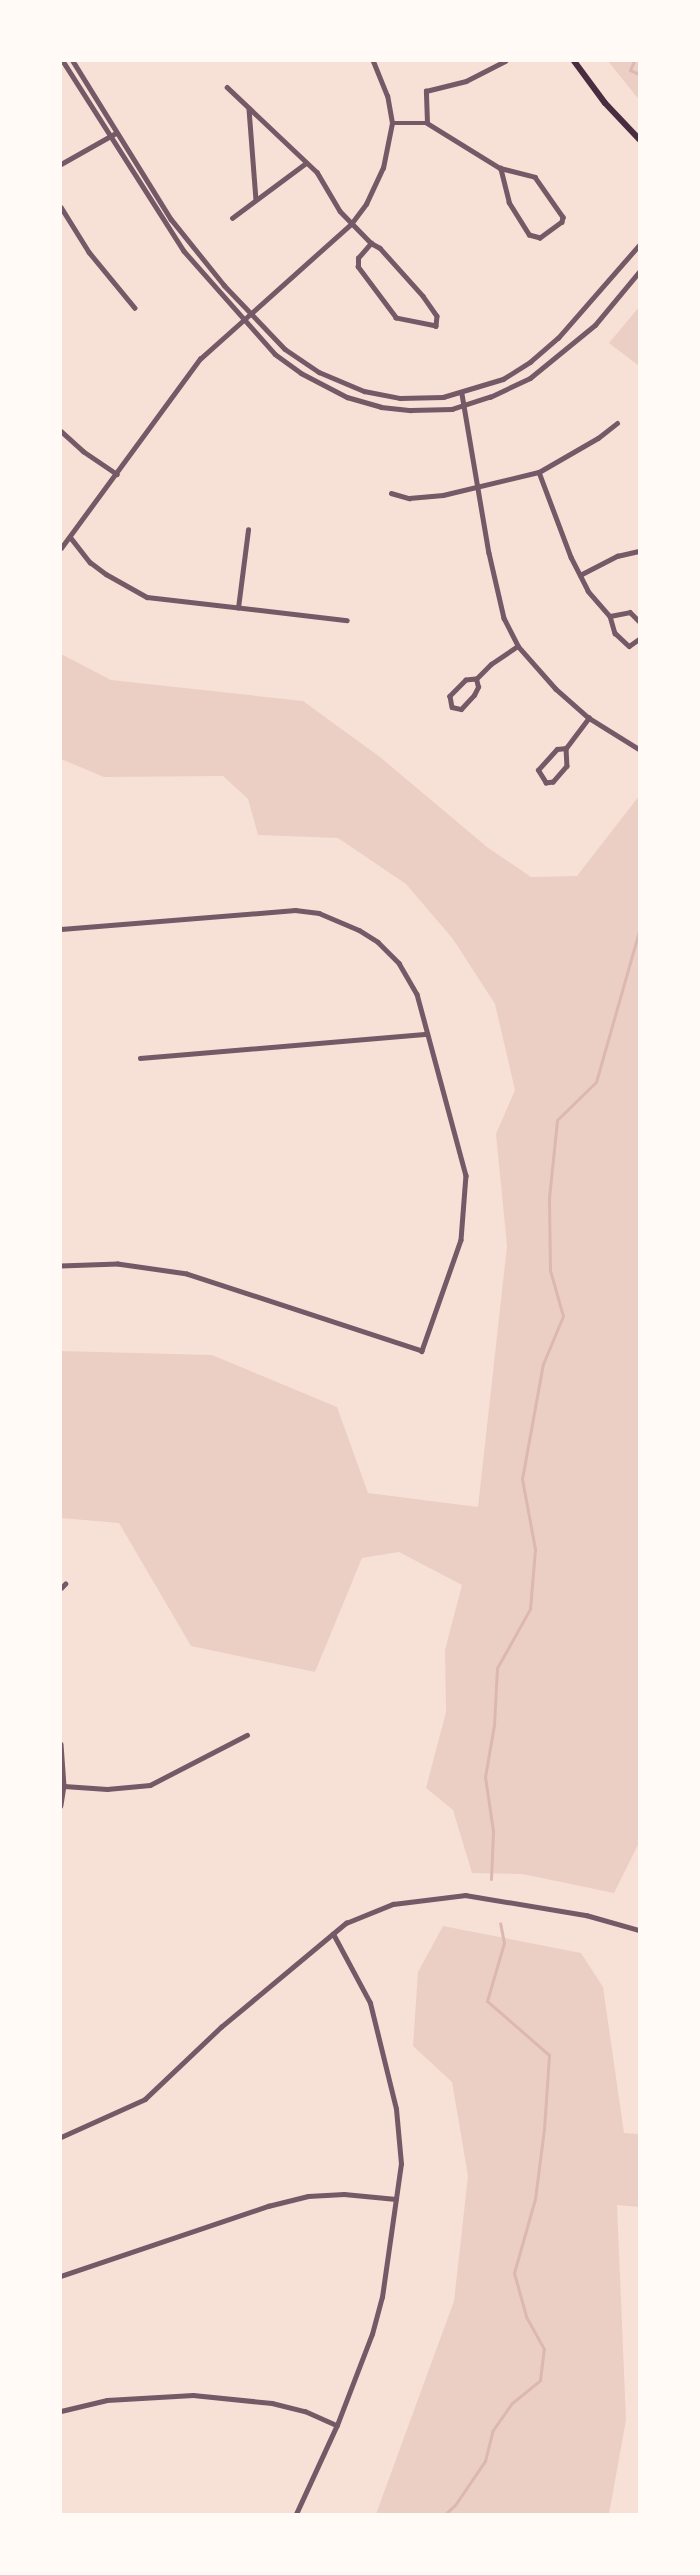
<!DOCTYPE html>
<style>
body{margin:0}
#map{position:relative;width:700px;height:2575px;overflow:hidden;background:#f7e1d7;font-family:Karla,sans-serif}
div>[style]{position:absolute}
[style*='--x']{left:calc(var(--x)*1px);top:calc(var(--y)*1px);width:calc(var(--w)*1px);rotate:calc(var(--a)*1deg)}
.green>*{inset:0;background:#ebcfc5}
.stream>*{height:3px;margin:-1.5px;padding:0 1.5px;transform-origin:1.5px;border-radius:1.5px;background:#dcb8b0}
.minor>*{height:4.5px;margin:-2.25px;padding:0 2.25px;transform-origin:2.25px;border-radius:2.25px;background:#755966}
.secondary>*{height:6px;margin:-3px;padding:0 3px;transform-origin:3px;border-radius:3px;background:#4a2c40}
span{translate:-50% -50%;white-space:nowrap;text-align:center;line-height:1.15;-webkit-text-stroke:4px #fffaf5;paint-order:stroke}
.frame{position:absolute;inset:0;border:62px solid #fffaf5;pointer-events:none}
</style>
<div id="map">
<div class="green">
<div style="clip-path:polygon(608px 61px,639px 61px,639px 99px,636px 96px)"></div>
<div style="clip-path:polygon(639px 307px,639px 366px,609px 343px)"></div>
<div style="clip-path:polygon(61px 654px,111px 680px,303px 701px,380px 757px,487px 847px,531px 877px,577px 876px,639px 796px,638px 1845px,614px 1893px,522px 1874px,472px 1873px,453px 1810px,426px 1788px,446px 1712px,445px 1650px,462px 1585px,399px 1552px,362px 1558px,315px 1672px,191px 1646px,119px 1523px,61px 1518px,61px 1351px,212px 1355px,337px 1407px,368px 1493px,478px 1507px,507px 1246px,496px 1134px,515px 1090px,495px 1004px,453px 939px,406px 884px,338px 838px,258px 835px,248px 799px,223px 776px,104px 777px,61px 759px)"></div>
<div style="clip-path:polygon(443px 1926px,581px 1953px,603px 1987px,624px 2133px,639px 2134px,639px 2207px,617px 2205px,626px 2420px,609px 2514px,376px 2514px,454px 2301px,468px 2176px,452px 2082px,413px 2046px,418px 1972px)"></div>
</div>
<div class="stream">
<div style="--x:634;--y:61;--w:10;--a:114"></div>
<div style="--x:630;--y:70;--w:10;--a:24"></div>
<div style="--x:491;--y:1879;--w:48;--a:-87.6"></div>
<div style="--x:493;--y:1831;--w:55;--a:-98.4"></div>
<div style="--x:485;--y:1777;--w:53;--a:-80.2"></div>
<div style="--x:494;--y:1725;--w:57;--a:-87"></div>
<div style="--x:497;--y:1668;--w:68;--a:-60.8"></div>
<div style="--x:530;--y:1609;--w:60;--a:-85.2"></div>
<div style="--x:535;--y:1549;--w:71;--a:-100.5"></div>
<div style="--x:522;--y:1479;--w:117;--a:-79.7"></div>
<div style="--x:543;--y:1364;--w:52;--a:-67.4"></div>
<div style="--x:563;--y:1316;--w:48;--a:-105.8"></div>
<div style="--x:550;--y:1270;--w:72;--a:-90.8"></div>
<div style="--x:549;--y:1198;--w:78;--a:-84.1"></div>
<div style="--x:557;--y:1120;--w:54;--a:-44.3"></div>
<div style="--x:596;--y:1082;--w:157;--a:-74.1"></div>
<div style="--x:445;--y:2514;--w:13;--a:-42"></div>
<div style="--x:455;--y:2505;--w:53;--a:-55.7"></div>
<div style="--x:485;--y:2461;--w:32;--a:-76"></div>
<div style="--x:493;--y:2430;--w:33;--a:-55"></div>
<div style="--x:512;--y:2403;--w:36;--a:-39"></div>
<div style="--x:540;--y:2380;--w:31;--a:-83"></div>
<div style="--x:544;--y:2349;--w:38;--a:-119"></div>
<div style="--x:526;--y:2316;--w:45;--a:-105.6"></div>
<div style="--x:514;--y:2273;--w:77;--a:-74.2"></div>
<div style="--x:535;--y:2199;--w:71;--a:-82.7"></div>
<div style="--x:544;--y:2129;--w:74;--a:-86.1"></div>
<div style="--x:549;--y:2055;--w:82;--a:-138.9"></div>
<div style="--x:487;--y:2001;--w:60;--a:-73.7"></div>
<div style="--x:504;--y:1943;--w:20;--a:-101"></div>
</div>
<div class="minor">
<div style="--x:63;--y:61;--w:225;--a:57.5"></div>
<div style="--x:184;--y:251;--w:137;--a:48.5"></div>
<div style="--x:275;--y:354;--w:32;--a:36"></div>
<div style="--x:301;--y:373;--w:52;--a:27.6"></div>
<div style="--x:347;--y:397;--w:35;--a:16"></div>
<div style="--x:381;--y:407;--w:30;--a:6"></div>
<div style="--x:411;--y:410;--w:41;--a:-1.4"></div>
<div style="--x:452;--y:409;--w:40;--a:-18"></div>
<div style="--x:490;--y:397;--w:44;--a:-25.4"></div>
<div style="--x:530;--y:378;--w:84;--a:-39.2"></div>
<div style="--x:595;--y:325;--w:69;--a:-50.3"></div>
<div style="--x:73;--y:61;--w:186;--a:58.2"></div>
<div style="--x:171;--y:219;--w:85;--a:51.2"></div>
<div style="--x:224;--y:285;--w:88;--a:46.4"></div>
<div style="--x:285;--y:349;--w:41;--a:34.1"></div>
<div style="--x:319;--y:372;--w:49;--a:22.9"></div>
<div style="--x:364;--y:391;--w:37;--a:11"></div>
<div style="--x:400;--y:398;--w:43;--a:-1.3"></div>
<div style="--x:443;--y:397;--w:63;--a:-16.7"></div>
<div style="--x:503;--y:379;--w:32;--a:-32"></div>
<div style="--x:530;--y:362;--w:37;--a:-41"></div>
<div style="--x:558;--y:338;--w:123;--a:-48.9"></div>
<div style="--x:227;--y:87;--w:124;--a:43.4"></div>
<div style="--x:317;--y:172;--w:45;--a:59.5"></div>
<div style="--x:340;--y:211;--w:45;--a:45.9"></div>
<div style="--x:371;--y:243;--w:10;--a:29"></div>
<div style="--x:380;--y:248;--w:64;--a:48.1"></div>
<div style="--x:423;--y:296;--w:24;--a:55"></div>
<div style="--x:437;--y:316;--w:10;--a:96"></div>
<div style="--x:436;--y:326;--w:41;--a:-168.7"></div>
<div style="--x:396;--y:318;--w:64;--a:-126.7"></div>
<div style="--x:358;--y:267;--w:9;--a:-90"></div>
<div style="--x:358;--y:258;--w:20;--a:-49"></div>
<div style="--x:249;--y:109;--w:91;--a:85.6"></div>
<div style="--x:392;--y:123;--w:35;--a:0"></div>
<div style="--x:427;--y:123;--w:86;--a:31.7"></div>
<div style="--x:500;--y:168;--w:36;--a:14"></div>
<div style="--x:535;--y:177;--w:49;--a:55"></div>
<div style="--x:563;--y:217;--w:5;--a:101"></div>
<div style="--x:562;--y:222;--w:27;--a:144"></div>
<div style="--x:540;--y:238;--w:11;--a:-165"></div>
<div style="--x:529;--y:235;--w:38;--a:-122"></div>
<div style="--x:509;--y:203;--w:36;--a:-104"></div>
<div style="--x:427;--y:123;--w:32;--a:-92"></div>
<div style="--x:426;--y:91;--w:41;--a:-14"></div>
<div style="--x:466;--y:81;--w:44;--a:-27.1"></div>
<div style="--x:61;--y:164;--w:63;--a:-29.4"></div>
<div style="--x:61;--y:207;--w:53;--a:58.1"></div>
<div style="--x:89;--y:252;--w:72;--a:50.6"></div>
<div style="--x:232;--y:218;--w:92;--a:-36.6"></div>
<div style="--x:462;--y:394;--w:161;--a:80.4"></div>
<div style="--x:489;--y:553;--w:67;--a:77"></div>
<div style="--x:504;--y:618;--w:31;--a:63"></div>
<div style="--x:518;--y:646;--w:57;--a:48.5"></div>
<div style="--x:556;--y:689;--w:44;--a:41.3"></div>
<div style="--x:589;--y:718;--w:59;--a:31.8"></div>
<div style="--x:61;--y:431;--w:30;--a:42"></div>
<div style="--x:83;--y:451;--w:41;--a:34.1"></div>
<div style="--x:539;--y:472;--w:91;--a:69.4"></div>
<div style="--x:571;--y:557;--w:38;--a:63"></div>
<div style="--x:588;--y:591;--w:33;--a:49"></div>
<div style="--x:610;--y:616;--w:18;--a:74"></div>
<div style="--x:615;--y:633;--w:19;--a:43"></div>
<div style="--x:629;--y:646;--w:12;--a:-35"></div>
<div style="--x:391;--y:493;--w:19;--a:16"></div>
<div style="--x:409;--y:498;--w:34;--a:-5"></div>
<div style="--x:443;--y:495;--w:99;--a:-13.5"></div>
<div style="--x:539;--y:472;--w:68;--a:-30"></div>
<div style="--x:598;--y:438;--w:24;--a:-38"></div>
<div style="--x:71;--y:538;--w:31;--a:52"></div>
<div style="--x:90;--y:562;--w:20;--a:37"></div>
<div style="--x:106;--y:574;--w:47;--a:29.3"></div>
<div style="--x:147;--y:597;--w:201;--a:6.6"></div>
<div style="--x:61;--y:548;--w:235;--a:-53.7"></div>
<div style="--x:200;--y:359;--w:203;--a:-41.8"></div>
<div style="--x:351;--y:224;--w:25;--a:-53"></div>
<div style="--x:366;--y:204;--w:40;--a:-65"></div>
<div style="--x:383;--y:168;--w:46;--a:-78.7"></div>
<div style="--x:392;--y:123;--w:27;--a:-100"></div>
<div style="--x:387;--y:96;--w:38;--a:-112"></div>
<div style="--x:580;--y:575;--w:42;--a:-27.2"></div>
<div style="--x:617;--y:556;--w:23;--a:-13"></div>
<div style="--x:238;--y:608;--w:79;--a:-82.7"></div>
<div style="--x:610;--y:616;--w:20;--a:-11"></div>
<div style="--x:630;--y:612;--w:13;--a:45"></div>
<div style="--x:476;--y:679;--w:10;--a:174"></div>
<div style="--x:466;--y:680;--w:23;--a:135"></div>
<div style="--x:450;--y:696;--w:11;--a:80"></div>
<div style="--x:452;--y:707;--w:9;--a:13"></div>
<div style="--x:461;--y:709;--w:19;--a:-47"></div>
<div style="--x:474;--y:695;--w:9;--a:-63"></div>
<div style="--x:478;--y:687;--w:8;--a:-104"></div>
<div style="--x:476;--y:679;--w:21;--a:-45"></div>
<div style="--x:491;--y:664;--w:32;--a:-34"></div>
<div style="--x:566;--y:748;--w:18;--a:87"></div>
<div style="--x:567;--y:766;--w:21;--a:131"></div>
<div style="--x:553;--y:782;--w:7;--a:172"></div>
<div style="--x:546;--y:783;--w:15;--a:-122"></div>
<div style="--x:538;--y:770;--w:28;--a:-48"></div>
<div style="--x:557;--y:749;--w:9;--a:-6"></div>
<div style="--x:566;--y:748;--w:38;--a:-53"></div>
<div style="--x:61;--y:929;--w:235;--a:-4.6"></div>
<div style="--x:295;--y:910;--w:24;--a:7"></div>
<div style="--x:319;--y:913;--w:43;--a:23"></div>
<div style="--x:359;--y:930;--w:22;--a:32"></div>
<div style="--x:378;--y:942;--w:30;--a:45"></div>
<div style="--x:399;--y:963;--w:36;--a:60"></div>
<div style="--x:417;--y:994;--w:188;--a:74.9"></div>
<div style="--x:466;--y:1175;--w:65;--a:94.4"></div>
<div style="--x:461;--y:1240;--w:118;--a:109.4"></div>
<div style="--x:422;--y:1351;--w:247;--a:-161.9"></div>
<div style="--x:187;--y:1274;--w:70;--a:-171.8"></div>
<div style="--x:118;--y:1264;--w:57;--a:178"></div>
<div style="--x:140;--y:1058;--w:288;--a:-4.8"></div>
<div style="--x:61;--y:1588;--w:6;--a:-45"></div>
<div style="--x:61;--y:1744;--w:42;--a:85.9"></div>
<div style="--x:64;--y:1786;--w:20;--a:99"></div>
<div style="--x:64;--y:1786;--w:43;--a:4"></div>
<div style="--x:107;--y:1789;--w:43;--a:-5.3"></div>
<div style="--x:150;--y:1785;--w:109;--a:-27.3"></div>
<div style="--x:61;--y:2137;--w:92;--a:-24.3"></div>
<div style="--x:145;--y:2099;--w:105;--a:-43.5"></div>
<div style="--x:221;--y:2027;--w:163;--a:-39.8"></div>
<div style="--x:346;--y:1923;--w:51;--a:-22"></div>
<div style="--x:393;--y:1904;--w:73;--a:-7.1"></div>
<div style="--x:465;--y:1895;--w:123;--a:9.4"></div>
<div style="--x:586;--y:1915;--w:55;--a:15.8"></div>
<div style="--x:61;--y:2276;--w:219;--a:-18.7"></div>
<div style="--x:268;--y:2206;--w:41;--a:-14"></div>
<div style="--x:308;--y:2196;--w:36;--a:-3"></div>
<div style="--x:344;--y:2194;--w:52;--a:5.5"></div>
<div style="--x:61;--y:2411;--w:47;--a:-13.4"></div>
<div style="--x:107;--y:2400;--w:86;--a:-3.3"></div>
<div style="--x:193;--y:2395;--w:79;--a:5.8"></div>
<div style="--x:272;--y:2403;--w:34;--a:14"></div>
<div style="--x:305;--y:2411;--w:35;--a:24"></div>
<div style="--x:296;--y:2514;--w:98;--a:-65.3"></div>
<div style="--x:337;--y:2425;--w:97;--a:-69"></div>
<div style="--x:372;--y:2334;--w:38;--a:-75"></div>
<div style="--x:382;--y:2297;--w:134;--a:-81.9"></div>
<div style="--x:401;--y:2164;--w:55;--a:-95.2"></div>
<div style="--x:396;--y:2109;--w:109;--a:-103.8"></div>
<div style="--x:370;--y:2003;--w:78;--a:-118.2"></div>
</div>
<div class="secondary">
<div style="--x:574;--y:61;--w:52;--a:53.6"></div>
<div style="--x:605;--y:103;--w:50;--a:46.6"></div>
</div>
<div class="frame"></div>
</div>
